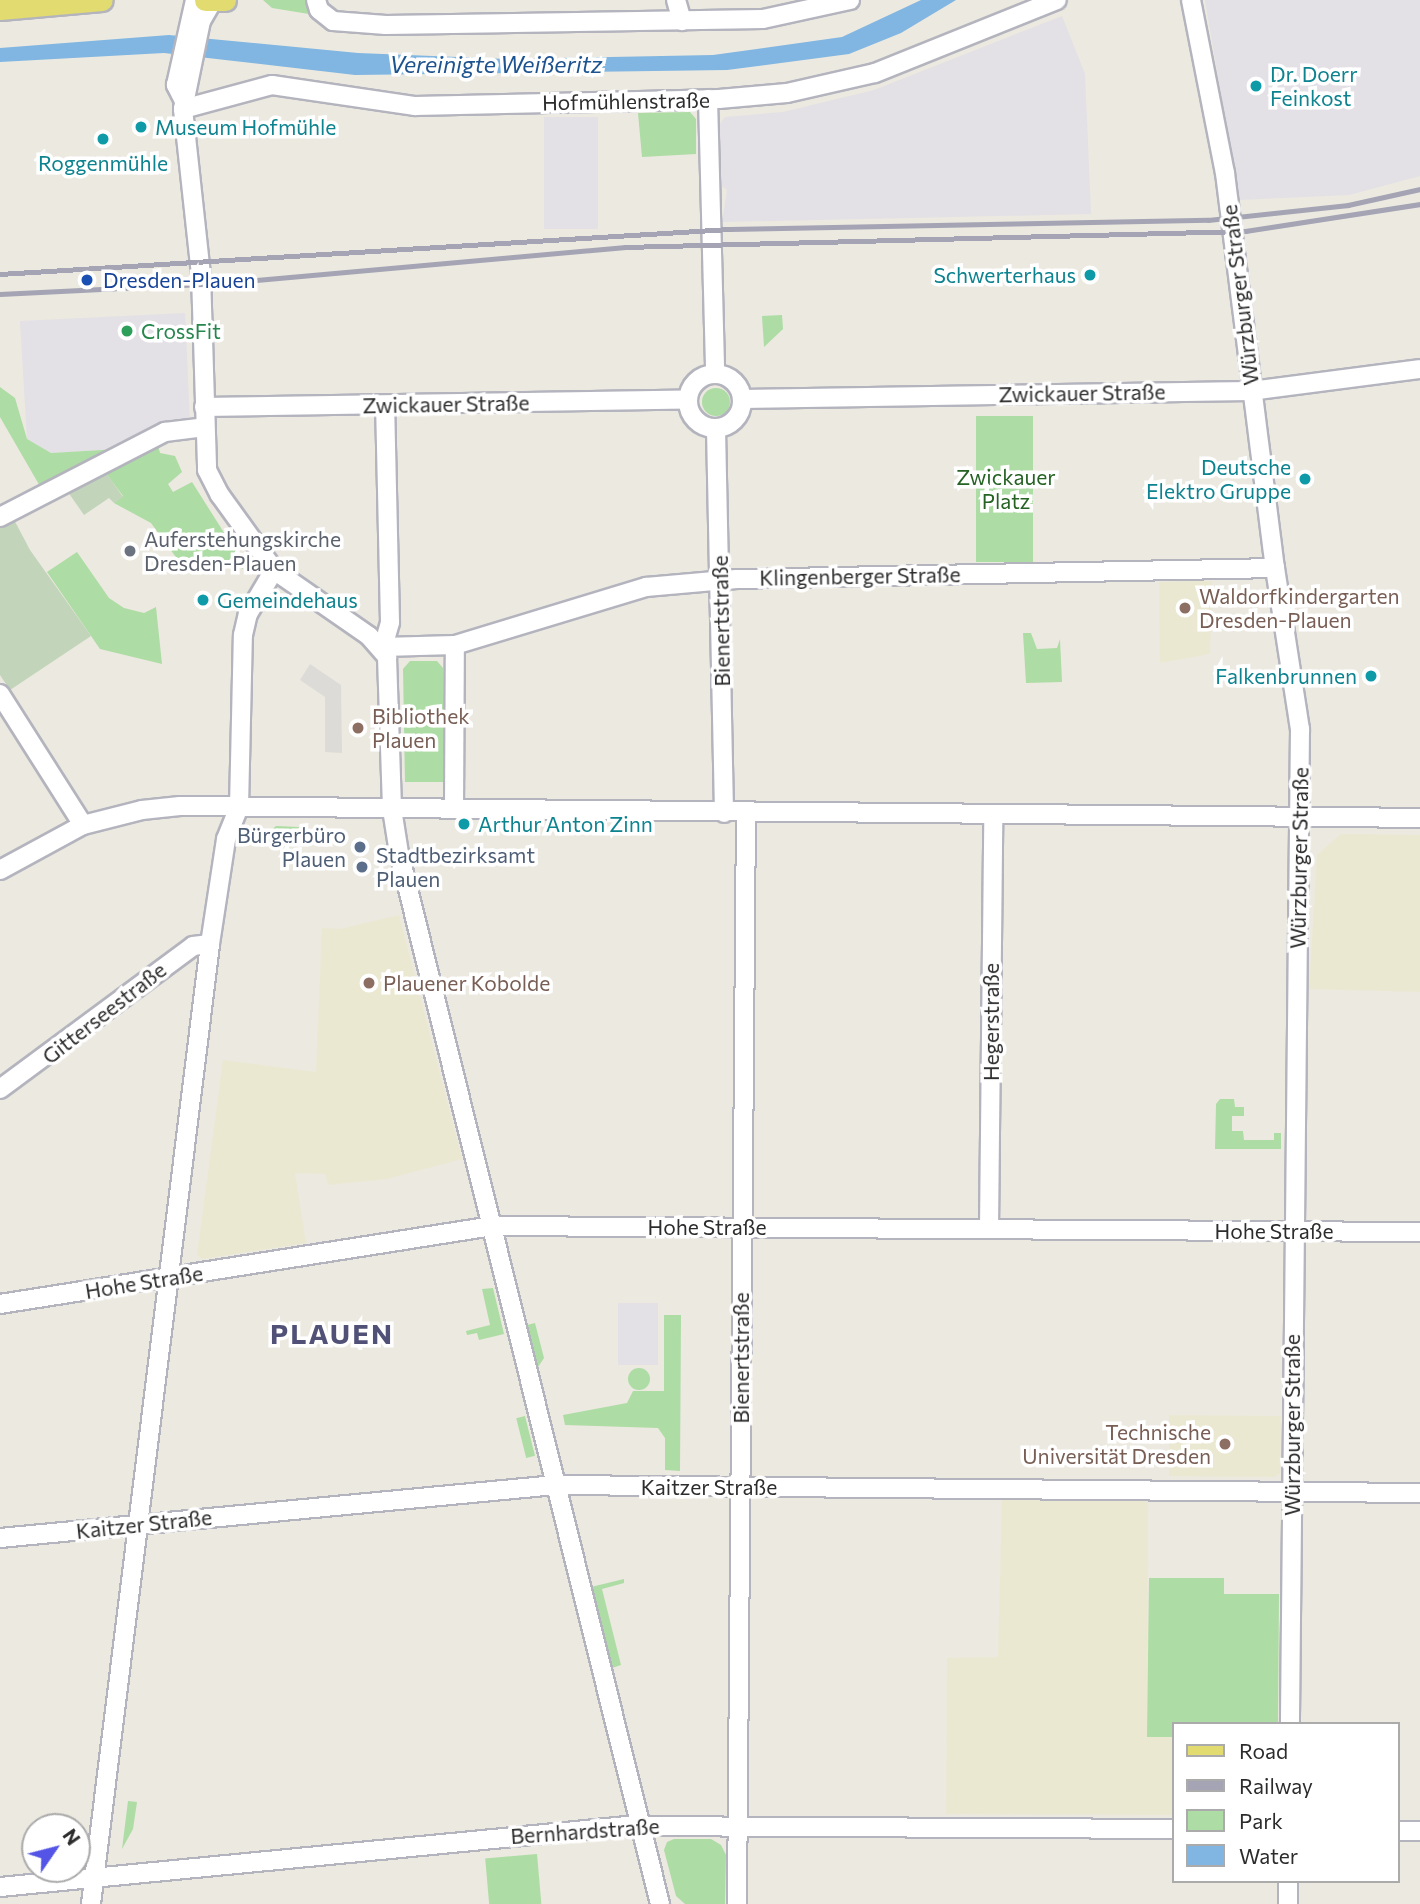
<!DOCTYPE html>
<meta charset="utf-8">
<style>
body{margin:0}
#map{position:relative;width:1420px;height:1904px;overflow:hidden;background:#ece9e0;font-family:Commissioner,sans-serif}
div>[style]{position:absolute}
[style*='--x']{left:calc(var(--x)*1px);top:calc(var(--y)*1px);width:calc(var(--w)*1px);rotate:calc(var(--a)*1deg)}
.industrial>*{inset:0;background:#e3e0e6;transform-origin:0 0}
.education>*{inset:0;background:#ebe8d2}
.green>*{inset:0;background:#addca4;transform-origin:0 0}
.round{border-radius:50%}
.cemetery>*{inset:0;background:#c2d4ba}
.plaza>*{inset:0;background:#dddbd7}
.water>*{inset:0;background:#80b6e1}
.roads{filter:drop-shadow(2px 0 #b4b4be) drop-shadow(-2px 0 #b4b4be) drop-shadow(0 2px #b4b4be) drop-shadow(0 -2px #b4b4be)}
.minor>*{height:18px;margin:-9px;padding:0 9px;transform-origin:9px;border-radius:9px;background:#fff}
.minor>.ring{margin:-9px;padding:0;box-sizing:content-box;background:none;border:18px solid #fff;border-radius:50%}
.major>*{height:21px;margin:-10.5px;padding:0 10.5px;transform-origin:10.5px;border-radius:10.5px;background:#e1db70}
.rail>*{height:4.5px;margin:-2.25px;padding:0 2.25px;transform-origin:2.25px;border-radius:2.25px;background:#a4a4b4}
.dots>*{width:19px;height:19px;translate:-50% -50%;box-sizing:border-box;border:4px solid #fff;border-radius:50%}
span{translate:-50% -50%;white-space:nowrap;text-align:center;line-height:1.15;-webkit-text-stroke:7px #fff;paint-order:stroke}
.culture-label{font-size:21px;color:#0d838f}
.left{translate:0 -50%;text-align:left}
.right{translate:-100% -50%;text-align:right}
.street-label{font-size:21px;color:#2c2c2c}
.transit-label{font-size:21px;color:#164399}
.leisure-label{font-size:21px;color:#27864d}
.park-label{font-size:21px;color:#256223}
.worship-label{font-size:21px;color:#5b616d}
.education-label{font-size:21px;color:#785e54}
.service-label{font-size:21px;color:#4e5e75}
.water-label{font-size:23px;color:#1d538f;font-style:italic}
.district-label{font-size:28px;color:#515178;font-weight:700;letter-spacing:2px}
.legend{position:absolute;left:1172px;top:1722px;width:228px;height:161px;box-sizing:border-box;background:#fff;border:2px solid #ababab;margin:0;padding:9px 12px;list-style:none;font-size:21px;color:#2c2c2c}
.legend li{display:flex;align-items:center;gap:14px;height:35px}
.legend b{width:35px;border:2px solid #ababab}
.north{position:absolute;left:21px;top:1813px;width:70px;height:70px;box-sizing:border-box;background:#fff;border:2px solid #ababab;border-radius:50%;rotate:55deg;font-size:19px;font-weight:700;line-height:28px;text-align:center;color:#2c2c2c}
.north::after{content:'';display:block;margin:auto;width:24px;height:32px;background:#5455e6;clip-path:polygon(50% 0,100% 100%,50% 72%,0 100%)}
</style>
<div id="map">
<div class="industrial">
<div style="clip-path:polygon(1205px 0,1420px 0,1420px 176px,1349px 195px,1239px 200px)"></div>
<div style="clip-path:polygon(1062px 16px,1085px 74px,1091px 214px,722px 222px,727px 190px,722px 186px,719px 125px,725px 117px,783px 112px,874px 90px)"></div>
<div style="left:544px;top:117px;width:54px;height:112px"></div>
<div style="clip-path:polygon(185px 313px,190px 423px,119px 449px,51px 453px,27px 439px,20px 321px)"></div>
<div style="left:618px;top:1303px;width:40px;height:62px"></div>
</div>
<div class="education">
<div style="clip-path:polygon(1212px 581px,1210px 654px,1160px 663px,1159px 582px)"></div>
<div style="clip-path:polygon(1341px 834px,1420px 835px,1420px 992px,1309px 989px,1317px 855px)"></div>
<div style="clip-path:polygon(399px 915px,462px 1159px,387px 1179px,328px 1185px,325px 1174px,295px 1173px,306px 1243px,202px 1259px,197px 1255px,223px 1060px,316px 1072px,322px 928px,340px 929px)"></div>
<div style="clip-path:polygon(1169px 1415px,1281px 1416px,1280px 1473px,1275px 1477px,1169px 1476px)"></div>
<div style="clip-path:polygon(1148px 1497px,1147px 1737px,1173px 1737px,1173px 1815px,946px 1814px,947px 1658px,998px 1657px,1002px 1498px)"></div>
</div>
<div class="green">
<div style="clip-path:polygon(263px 0,307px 0,309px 14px,272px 8px)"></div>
<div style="clip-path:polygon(690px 112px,696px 119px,696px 154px,642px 157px,638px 113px)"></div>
<div style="clip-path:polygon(782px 315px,783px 329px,764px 347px,762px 316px)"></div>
<div style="clip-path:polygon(0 387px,15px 398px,27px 439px,51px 453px,119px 449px,41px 488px,0 417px)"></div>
<div class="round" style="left:702px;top:388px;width:28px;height:28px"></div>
<div style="left:976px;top:416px;width:57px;height:146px"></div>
<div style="clip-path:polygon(157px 442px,160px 453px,175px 456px,182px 472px,168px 484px,173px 492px,192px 482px,240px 558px,243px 569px,224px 562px,178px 560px,151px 523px,114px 503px,123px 496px,105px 472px)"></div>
<div style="clip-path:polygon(77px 552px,109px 598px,124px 608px,144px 613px,156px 607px,162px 664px,100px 649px,47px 572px)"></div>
<div style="clip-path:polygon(1023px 633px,1031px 633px,1037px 649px,1057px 648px,1060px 639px,1062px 682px,1026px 683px)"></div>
<div style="clip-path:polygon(410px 661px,437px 661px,443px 668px,443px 782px,405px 782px,403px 669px)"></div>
<div style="clip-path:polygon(276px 826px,299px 827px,293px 844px,266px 845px,261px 839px)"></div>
<div style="clip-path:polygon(1220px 1099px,1234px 1099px,1235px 1107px,1244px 1107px,1244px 1116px,1232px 1116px,1232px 1131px,1243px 1131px,1244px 1140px,1274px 1140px,1274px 1133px,1281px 1133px,1281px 1149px,1215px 1149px,1216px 1104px)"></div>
<div style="clip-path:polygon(493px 1288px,504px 1334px,479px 1340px,477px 1333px,467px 1335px,466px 1331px,490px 1325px,482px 1289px)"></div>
<div style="clip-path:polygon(664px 1315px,681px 1315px,680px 1471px,665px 1470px,665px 1438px,658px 1428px,565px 1425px,563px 1415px,627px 1403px,633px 1391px,664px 1391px)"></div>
<div style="clip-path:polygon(535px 1323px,544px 1358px,538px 1367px,527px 1325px)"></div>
<div class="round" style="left:628px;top:1368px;width:22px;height:22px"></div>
<div style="left:525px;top:1416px;width:41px;height:9px;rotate:76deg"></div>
<div style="clip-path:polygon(1149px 1578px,1224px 1578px,1224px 1594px,1279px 1594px,1278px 1724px,1173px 1724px,1173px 1737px,1147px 1737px)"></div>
<div style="clip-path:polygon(624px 1579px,624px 1583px,602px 1589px,621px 1665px,612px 1668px,591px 1587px)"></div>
<div style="clip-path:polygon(128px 1801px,137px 1802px,133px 1829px,122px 1849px)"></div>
<div style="clip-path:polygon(674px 1839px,711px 1839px,721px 1845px,726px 1855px,725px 1904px,685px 1904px,676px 1896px,664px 1850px,667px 1842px)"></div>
<div style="left:537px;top:1854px;width:50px;height:52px;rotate:85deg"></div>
</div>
<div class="cemetery">
<div style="clip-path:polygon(107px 474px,123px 497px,114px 503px,109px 498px,84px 515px,68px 492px)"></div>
<div style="clip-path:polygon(11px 514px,30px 550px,91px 636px,10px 690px,0 675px,0 523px)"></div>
</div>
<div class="plaza">
<div style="clip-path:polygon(310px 664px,341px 685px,342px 753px,325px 752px,325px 697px,300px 680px)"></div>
</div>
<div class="water">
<div style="clip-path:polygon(921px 0,956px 0,901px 33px,849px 54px,727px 70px,355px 75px,164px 53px,0 62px,0 48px,169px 35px,358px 53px,507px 59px,713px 55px,842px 37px)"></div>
</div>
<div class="roads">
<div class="minor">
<div style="--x:316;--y:0;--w:10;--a:73"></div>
<div style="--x:319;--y:10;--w:18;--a:38"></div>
<div style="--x:333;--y:21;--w:53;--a:4.3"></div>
<div style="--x:386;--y:25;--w:377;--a:-0.9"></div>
<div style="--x:763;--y:19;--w:89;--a:-12.3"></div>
<div style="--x:676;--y:0;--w:22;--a:74"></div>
<div style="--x:1191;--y:0;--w:176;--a:78.9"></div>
<div style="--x:1225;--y:173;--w:398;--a:82.8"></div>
<div style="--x:1275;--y:568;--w:163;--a:81.2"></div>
<div style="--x:1300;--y:729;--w:995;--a:90.58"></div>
<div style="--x:212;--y:2;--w:22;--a:120"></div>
<div style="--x:201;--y:21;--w:90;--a:101.6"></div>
<div style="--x:183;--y:109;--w:167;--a:83.8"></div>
<div style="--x:201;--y:275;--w:195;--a:88.2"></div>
<div style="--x:207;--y:470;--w:28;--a:63"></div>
<div style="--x:220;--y:495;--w:92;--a:54.2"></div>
<div style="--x:274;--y:570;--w:116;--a:34.8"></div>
<div style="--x:369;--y:636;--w:28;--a:49"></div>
<div style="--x:387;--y:657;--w:152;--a:88.1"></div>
<div style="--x:392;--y:809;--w:45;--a:81"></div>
<div style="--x:399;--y:853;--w:1083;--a:76.05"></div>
<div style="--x:183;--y:99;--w:16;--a:-117"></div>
<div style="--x:176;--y:85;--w:87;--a:-77.4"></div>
<div style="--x:708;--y:99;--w:274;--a:88.5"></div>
<div style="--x:183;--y:109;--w:92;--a:-15.1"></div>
<div style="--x:272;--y:85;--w:145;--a:8.4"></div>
<div style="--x:415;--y:106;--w:304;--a:-1.3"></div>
<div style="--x:719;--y:99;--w:68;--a:-5"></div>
<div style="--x:787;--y:93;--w:90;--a:-12.8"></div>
<div style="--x:875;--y:73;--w:196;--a:-21.9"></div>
<div class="ring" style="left:688px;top:374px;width:36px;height:36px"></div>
<div style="--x:742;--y:399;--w:509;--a:-0.9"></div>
<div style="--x:1251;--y:391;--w:170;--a:-7.4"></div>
<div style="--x:204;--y:407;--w:483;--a:-0.9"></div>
<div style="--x:716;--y:429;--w:384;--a:88.8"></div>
<div style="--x:0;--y:517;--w:186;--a:-27.3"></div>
<div style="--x:165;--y:432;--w:38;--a:-7"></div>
<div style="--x:383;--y:647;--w:72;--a:-1.6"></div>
<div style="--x:455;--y:645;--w:200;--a:-16.9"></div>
<div style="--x:646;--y:587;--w:91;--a:-5"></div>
<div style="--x:737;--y:579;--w:538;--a:-1.17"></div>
<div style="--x:383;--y:647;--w:26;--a:-74"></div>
<div style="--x:390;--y:622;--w:216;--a:-91.3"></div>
<div style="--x:0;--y:694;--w:155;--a:57.6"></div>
<div style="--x:454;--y:809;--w:164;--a:-89.7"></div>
<div style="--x:0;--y:870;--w:94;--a:-28.5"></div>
<div style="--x:83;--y:825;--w:61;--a:-14.3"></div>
<div style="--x:142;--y:810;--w:38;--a:-6"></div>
<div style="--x:180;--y:806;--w:1240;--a:0.55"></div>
<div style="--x:0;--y:1089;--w:240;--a:-36.5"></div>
<div style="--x:193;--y:946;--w:17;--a:-7"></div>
<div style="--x:989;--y:1229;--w:414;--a:-89.4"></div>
<div style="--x:0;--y:1304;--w:496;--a:-9"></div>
<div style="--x:490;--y:1226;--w:930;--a:0.37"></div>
<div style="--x:0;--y:1538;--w:558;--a:-5.45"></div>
<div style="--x:555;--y:1485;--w:865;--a:0.53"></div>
<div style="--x:1397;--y:1831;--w:23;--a:0"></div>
<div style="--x:0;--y:1887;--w:630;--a:-5.56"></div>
<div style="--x:627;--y:1826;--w:546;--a:0.31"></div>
<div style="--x:91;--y:1904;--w:967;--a:-82.93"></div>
<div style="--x:210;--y:944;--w:106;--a:-81.3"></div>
<div style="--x:226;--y:839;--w:35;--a:-68"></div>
<div style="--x:239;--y:807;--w:172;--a:-88.7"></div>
<div style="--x:243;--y:635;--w:22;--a:-77"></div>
<div style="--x:248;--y:614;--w:51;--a:-59.4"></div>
<div style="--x:737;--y:1904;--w:1091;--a:-89.53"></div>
<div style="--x:1288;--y:1904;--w:23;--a:-90"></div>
</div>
<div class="major">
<div style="--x:205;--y:0;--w:20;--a:0"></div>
<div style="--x:0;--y:9;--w:102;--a:-5"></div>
</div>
</div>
<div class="rail">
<div style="--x:0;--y:274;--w:731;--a:-3.53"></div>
<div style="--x:730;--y:229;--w:478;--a:-1.1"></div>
<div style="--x:1208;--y:220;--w:141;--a:-6.1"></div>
<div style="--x:1348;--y:205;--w:74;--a:-12.5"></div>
<div style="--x:0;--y:294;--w:223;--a:-2.8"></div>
<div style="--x:223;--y:283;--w:404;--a:-5.1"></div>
<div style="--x:625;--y:247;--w:621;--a:-1.48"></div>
<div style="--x:1246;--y:231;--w:176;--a:-8.8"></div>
</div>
<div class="dots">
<div style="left:1256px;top:86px;background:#0f9aa8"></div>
<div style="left:141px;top:127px;background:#0f9aa8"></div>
<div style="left:103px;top:139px;background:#0f9aa8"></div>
<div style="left:1090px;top:275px;background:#0f9aa8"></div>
<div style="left:87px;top:280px;background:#1a4fb4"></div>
<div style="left:127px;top:331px;background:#2e9e5b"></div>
<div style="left:1305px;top:479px;background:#0f9aa8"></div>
<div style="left:130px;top:551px;background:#6b7280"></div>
<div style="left:203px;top:600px;background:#0f9aa8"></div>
<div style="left:1185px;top:608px;background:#8d6e63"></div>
<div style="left:1371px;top:676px;background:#0f9aa8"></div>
<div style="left:358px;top:728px;background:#8d6e63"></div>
<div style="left:464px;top:824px;background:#0f9aa8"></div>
<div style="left:360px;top:847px;background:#5c6f8a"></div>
<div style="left:362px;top:867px;background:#5c6f8a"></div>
<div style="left:369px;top:983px;background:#8d6e63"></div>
<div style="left:1225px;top:1444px;background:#8d6e63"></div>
</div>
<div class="culture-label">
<span class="left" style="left:1270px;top:86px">Dr. Doerr<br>Feinkost</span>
<span class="left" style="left:155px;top:127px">Museum Hofmühle</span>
<span style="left:103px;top:163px">Roggenmühle</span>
<span class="right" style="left:1076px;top:275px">Schwerterhaus</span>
<span class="right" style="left:1291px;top:479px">Deutsche<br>Elektro Gruppe</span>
<span class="left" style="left:217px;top:600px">Gemeindehaus</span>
<span class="right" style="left:1357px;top:676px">Falkenbrunnen</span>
<span class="left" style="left:478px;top:824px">Arthur Anton Zinn</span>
</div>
<div class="street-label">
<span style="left:626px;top:101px;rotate:-1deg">Hofmühlenstraße</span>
<span style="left:1240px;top:295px;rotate:-97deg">Würzburger Straße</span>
<span style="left:1082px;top:393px;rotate:-1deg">Zwickauer Straße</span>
<span style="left:446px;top:404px;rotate:-1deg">Zwickauer Straße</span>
<span style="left:860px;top:576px;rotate:-1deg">Klingenberger Straße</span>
<span style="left:721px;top:621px;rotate:-91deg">Bienertstraße</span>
<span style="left:1299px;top:858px;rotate:-89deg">Würzburger Straße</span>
<span style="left:104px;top:1013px;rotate:-38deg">Gitterseestraße</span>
<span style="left:991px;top:1022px;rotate:-90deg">Hegerstraße</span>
<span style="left:707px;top:1227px">Hohe Straße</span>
<span style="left:1274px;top:1231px">Hohe Straße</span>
<span style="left:144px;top:1282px;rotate:-9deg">Hohe Straße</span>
<span style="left:741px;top:1358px;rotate:-90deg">Bienertstraße</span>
<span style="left:1292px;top:1425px;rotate:-90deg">Würzburger Straße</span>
<span style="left:709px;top:1487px">Kaitzer Straße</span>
<span style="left:144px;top:1524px;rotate:-6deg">Kaitzer Straße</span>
<span style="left:585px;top:1831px;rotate:-4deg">Bernhardstraße</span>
</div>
<div class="transit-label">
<span class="left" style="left:103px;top:280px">Dresden-Plauen</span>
</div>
<div class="leisure-label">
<span class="left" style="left:141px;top:331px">CrossFit</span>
</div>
<div class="park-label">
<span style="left:1006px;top:489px">Zwickauer<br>Platz</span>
</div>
<div class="worship-label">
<span class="left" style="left:144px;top:551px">Auferstehungskirche<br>Dresden-Plauen</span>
</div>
<div class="education-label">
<span class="left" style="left:1199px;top:608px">Waldorfkindergarten<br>Dresden-Plauen</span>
<span class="left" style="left:372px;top:728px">Bibliothek<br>Plauen</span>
<span class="left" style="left:383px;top:983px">Plauener Kobolde</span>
<span class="right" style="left:1211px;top:1444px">Technische<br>Universität Dresden</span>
</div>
<div class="service-label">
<span class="right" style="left:346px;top:847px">Bürgerbüro<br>Plauen</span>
<span class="left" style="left:376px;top:867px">Stadtbezirksamt<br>Plauen</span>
</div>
<div class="water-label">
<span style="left:496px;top:64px">Vereinigte Weißeritz</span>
</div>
<div class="district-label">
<span style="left:332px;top:1333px">PLAUEN</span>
</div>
<ul class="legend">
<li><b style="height:9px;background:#e1db70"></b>Road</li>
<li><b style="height:9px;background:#a4a4b4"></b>Railway</li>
<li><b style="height:19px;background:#addca4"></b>Park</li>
<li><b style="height:19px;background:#80b6e1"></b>Water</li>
</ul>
<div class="north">N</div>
</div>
